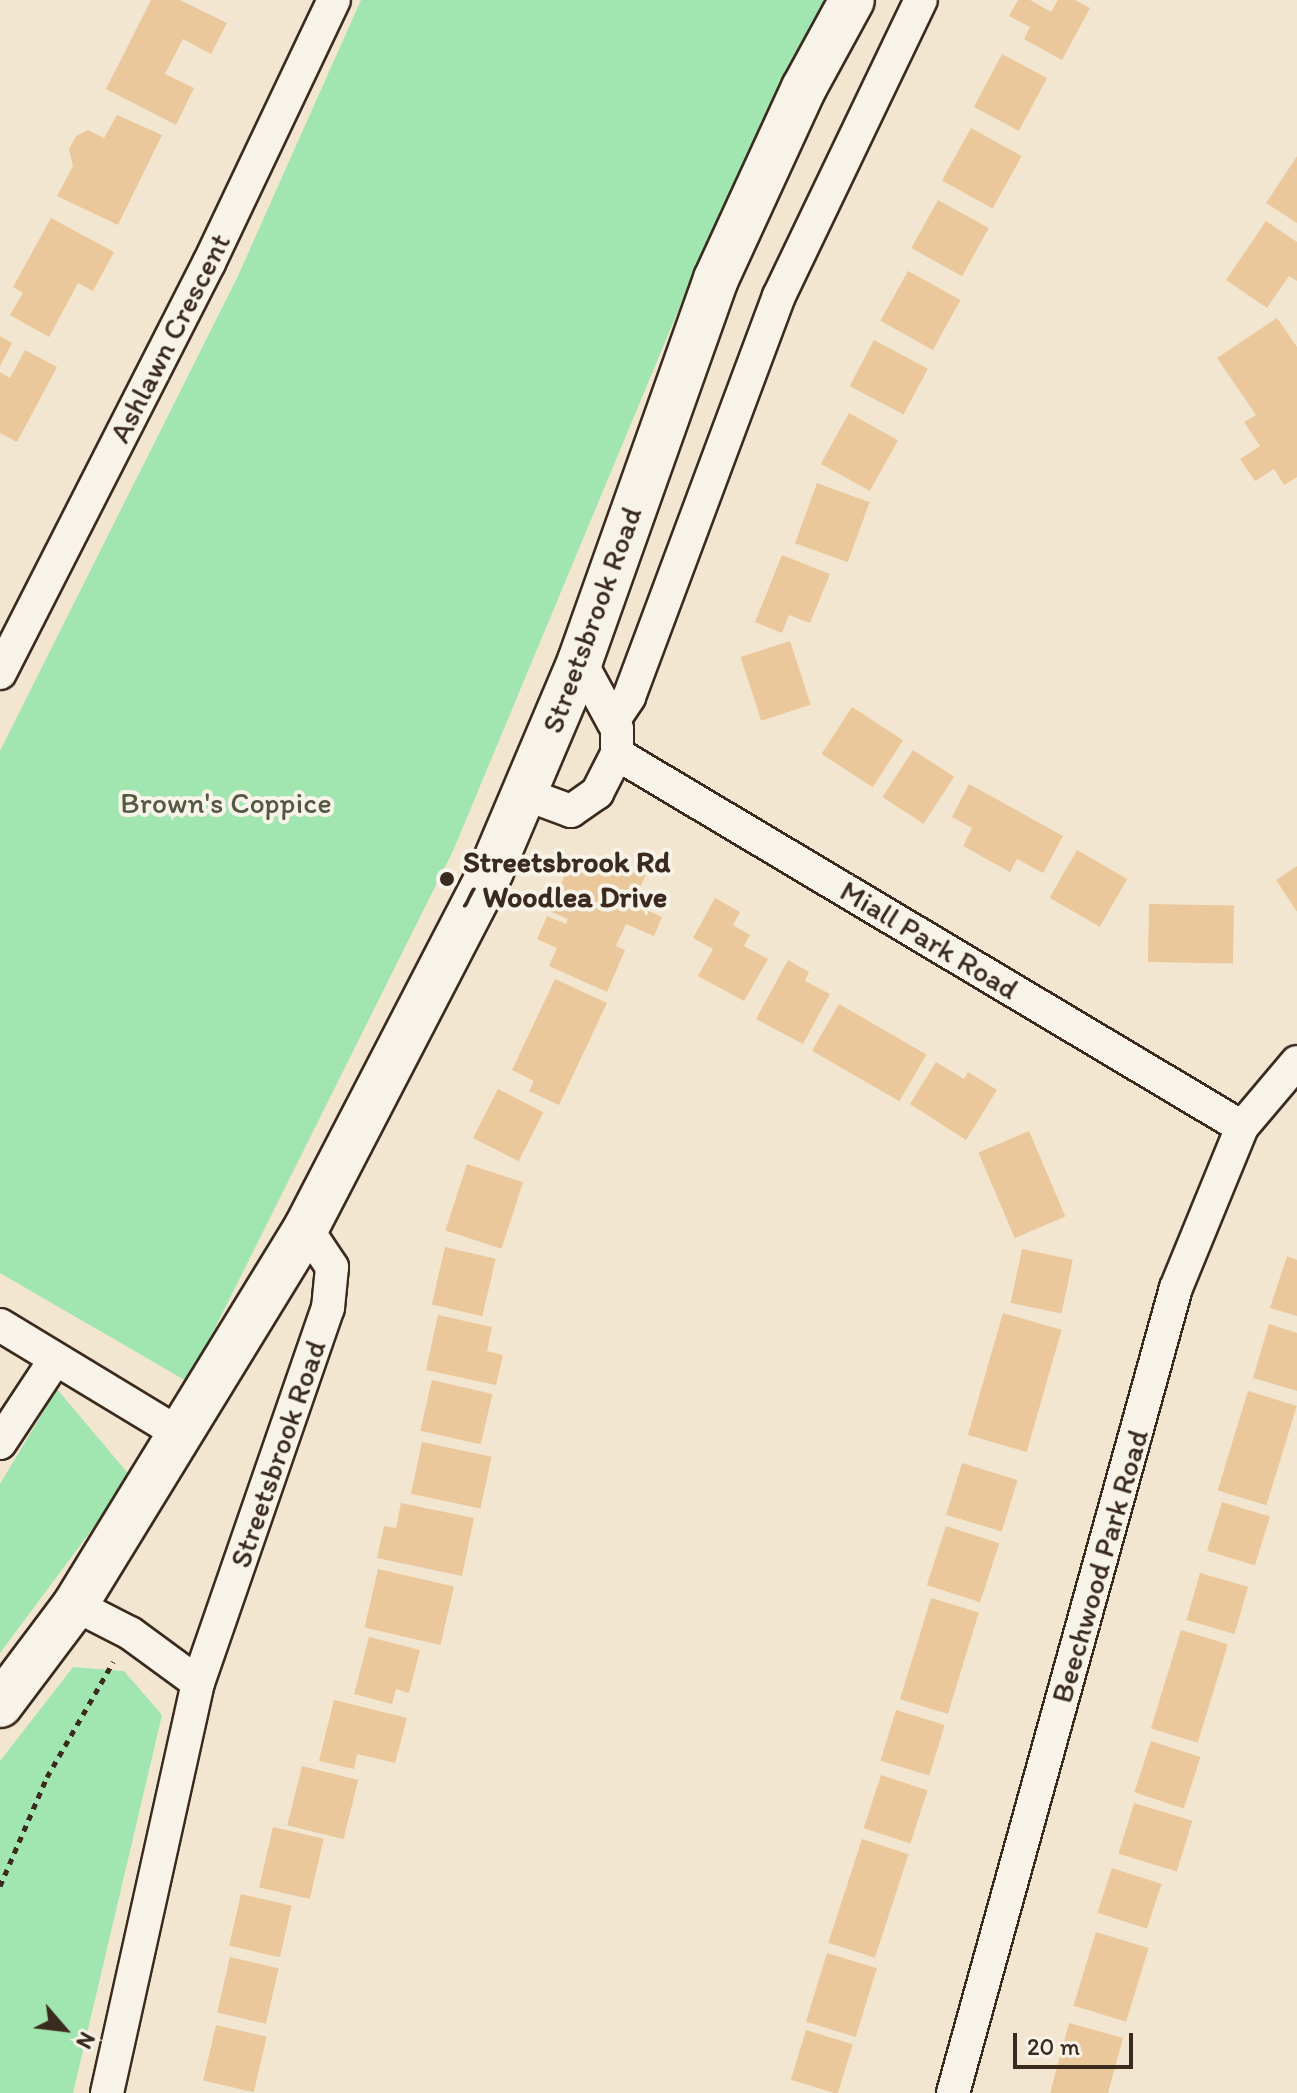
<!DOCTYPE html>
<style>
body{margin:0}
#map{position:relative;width:1297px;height:2093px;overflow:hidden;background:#f3e6d1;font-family:Itim,sans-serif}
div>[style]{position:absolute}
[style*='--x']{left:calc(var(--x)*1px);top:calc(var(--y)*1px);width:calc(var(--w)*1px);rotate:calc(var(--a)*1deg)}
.green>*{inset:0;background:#a1e5b0}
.building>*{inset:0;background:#eac89b;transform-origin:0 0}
.path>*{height:5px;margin-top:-2.5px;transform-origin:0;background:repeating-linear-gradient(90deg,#3b2a1e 0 6px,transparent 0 12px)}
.roads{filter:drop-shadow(2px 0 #3b2a1e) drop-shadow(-2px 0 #3b2a1e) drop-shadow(0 2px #3b2a1e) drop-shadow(0 -2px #3b2a1e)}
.street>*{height:32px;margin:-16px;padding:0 16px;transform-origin:16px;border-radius:16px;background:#f7f3e8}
.secondary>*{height:44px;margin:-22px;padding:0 22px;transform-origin:22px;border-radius:22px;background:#f7f3e8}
.dots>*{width:22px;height:22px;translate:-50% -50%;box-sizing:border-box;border:4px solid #f7f3e8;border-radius:50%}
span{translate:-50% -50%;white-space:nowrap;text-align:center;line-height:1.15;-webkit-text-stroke:8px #f7f3e8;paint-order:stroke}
.street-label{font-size:30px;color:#3b2a1e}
.park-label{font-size:30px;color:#545942}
.poi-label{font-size:30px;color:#3b2a1e;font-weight:700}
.left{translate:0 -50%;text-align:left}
.north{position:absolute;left:24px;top:1989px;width:80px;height:80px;-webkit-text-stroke:6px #f7f3e8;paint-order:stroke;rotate:118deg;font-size:22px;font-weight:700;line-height:32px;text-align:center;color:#3b2a1e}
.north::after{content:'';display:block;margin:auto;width:28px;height:36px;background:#3b2a1e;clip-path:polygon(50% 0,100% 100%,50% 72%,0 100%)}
.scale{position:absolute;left:1013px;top:2033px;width:120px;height:36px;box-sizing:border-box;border:4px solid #3b2a1e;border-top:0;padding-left:10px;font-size:24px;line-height:28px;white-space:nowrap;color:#3b2a1e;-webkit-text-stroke:6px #f7f3e8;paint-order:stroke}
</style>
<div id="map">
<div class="green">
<div style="clip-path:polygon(361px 0,827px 0,690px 282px,453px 851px,188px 1382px,0 1273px,0 751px,238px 276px)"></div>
<div style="clip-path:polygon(57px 1389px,131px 1477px,0 1653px,0 1484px)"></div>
<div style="clip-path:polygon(73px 1667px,124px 1671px,162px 1715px,73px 2093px,0 2093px,0 1761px)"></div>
</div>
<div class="building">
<div style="clip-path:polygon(151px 0,180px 0,227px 23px,211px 54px,183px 39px,165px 74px,194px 88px,176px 125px,106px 89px)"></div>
<div style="clip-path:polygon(1018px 0,1030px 0,1051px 12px,1058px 0,1075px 0,1090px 8px,1062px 60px,1024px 39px,1030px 27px,1009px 16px)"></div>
<div style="left:1002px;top:54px;width:51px;height:60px;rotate:28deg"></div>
<div style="clip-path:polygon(117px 115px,162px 135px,118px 225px,57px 196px,73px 166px,69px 149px,76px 136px,88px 130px,104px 138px)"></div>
<div style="left:971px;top:128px;width:58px;height:60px;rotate:29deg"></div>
<div style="clip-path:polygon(1297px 156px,1297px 223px,1266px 203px)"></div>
<div style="left:938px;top:200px;width:58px;height:55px;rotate:29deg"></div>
<div style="clip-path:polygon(51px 218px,114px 252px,93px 291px,78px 283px,49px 337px,10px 315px,23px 293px,13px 287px)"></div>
<div style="clip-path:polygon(1266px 221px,1297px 242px,1297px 281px,1289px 276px,1267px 308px,1226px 280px)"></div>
<div style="left:908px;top:271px;width:60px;height:57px;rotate:29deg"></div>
<div style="clip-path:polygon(1277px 318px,1297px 347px,1297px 477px,1284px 485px,1274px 469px,1255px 481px,1240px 459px,1260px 446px,1244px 422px,1256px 415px,1217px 358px)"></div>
<div style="clip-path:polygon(0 336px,12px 343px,0 366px)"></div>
<div style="left:874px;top:340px;width:61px;height:52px;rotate:28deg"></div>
<div style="clip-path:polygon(25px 350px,57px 367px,17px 442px,0 433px,0 372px,10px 378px)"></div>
<div style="left:849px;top:413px;width:56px;height:58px;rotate:29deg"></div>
<div style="left:817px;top:483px;width:56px;height:64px;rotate:20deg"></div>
<div style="clip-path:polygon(782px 555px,830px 574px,810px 623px,789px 615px,782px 633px,755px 622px)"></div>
<div style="left:790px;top:641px;width:67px;height:52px;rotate:72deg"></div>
<div style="left:852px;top:707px;width:61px;height:56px;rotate:33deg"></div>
<div style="left:913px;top:750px;width:49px;height:56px;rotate:33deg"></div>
<div style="clip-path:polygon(969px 784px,1063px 836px,1043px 873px,1017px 859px,1010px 872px,963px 846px,972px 828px,952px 817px)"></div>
<div style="left:1077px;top:850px;width:58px;height:55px;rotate:30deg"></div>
<div style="clip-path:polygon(601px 855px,646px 874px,633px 904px,662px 917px,654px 936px,626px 924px,616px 946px,625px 950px,607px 992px,549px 966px,557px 948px,537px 939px,547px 916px,566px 924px,568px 919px,549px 911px,571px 861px,594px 871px)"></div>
<div style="clip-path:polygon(1297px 866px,1297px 912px,1276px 880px)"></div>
<div style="clip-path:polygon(715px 898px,740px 912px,733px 925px,750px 935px,744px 946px,768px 959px,744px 1001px,698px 976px,713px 949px,693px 938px)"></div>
<div style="left:1149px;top:904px;width:85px;height:58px;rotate:1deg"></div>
<div style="clip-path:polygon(788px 960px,809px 972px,805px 981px,830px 994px,803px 1044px,756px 1019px)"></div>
<div style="clip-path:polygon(555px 979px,607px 1003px,559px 1105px,529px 1091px,534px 1081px,512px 1070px)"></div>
<div style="left:839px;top:1004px;width:101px;height:54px;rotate:30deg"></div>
<div style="clip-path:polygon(936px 1062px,964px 1079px,968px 1072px,997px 1090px,966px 1140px,910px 1104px)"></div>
<div style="left:498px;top:1089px;width:51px;height:55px;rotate:27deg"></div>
<div style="left:1029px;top:1131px;width:93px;height:55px;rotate:67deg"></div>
<div style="left:467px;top:1164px;width:59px;height:70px;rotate:18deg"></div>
<div style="left:445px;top:1247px;width:52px;height:59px;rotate:13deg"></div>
<div style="left:1022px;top:1249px;width:52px;height:55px;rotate:12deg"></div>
<div style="clip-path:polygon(1287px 1256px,1297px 1260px,1297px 1316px,1270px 1308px)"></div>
<div style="left:1003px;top:1313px;width:61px;height:127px;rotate:16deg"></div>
<div style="clip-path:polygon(438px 1315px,492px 1327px,487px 1351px,503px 1355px,496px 1385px,426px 1370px)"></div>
<div style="clip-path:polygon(1269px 1324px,1297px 1333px,1297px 1391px,1253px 1378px)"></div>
<div style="left:432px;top:1380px;width:62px;height:52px;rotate:13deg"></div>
<div style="left:1248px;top:1391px;width:51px;height:104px;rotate:17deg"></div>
<div style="left:422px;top:1442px;width:71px;height:53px;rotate:12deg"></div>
<div style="left:962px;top:1463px;width:58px;height:54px;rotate:17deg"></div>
<div style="left:1222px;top:1502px;width:50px;height:51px;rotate:17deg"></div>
<div style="clip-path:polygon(401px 1503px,474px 1518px,462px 1576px,377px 1558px,384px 1526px,396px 1528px)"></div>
<div style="left:946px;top:1526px;width:56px;height:62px;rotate:18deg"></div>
<div style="left:378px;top:1569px;width:78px;height:60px;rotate:13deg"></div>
<div style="left:1200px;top:1573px;width:50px;height:49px;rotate:16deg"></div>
<div style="left:931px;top:1598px;width:50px;height:106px;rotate:17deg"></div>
<div style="left:1181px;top:1630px;width:49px;height:103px;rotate:17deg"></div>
<div style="clip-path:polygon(369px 1637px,420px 1650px,409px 1693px,396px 1689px,392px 1704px,354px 1694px)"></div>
<div style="clip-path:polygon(334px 1700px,407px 1718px,395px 1763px,357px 1754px,354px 1769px,319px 1761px)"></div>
<div style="left:896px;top:1710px;width:51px;height:53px;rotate:17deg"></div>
<div style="left:1151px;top:1741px;width:52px;height:54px;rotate:18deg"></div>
<div style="left:302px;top:1766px;width:58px;height:61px;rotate:14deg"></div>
<div style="left:881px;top:1775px;width:49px;height:56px;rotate:18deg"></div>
<div style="left:1134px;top:1803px;width:61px;height:53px;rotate:17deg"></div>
<div style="left:273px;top:1827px;width:52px;height:62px;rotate:13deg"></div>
<div style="left:862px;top:1839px;width:49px;height:109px;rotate:18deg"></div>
<div style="left:1112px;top:1868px;width:52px;height:47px;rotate:18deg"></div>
<div style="left:241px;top:1894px;width:52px;height:53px;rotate:13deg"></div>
<div style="left:1096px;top:1932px;width:55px;height:77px;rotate:17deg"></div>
<div style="left:827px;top:1953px;width:52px;height:72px;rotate:17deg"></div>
<div style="left:230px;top:1957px;width:50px;height:57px;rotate:13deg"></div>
<div style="clip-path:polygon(1069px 2023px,1123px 2038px,1108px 2093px,1050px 2093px)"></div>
<div style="left:216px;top:2025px;width:52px;height:57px;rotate:13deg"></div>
<div style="left:806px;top:2030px;width:49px;height:52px;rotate:17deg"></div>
</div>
<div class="path">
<div style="--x:0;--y:1886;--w:119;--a:-66.7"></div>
<div style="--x:47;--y:1777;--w:133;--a:-60.1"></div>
</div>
<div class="roads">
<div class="street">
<div style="--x:0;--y:673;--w:460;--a:-63"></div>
<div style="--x:209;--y:263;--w:291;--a:-64.6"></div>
<div style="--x:613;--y:721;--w:29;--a:-56"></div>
<div style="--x:629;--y:697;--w:428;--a:-69.5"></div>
<div style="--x:779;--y:296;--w:328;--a:-64.4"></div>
<div style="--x:617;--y:754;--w:728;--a:30.83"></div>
<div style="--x:525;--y:794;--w:49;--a:20.3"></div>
<div style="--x:571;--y:811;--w:32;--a:-35"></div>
<div style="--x:597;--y:793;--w:44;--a:-62.9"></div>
<div style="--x:617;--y:754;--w:25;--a:-90"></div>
<div style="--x:617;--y:729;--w:77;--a:-118.6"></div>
<div style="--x:0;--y:1325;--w:214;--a:31.2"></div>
<div style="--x:0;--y:1443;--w:98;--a:-56.6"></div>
<div style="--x:75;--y:1605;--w:62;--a:27"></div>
<div style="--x:130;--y:1633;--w:84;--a:36.3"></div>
<div style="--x:107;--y:2093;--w:420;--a:-77.5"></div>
<div style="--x:198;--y:1683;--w:397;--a:-70.9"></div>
<div style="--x:328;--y:1308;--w:41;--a:-84.4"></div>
<div style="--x:332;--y:1267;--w:47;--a:-123.7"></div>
<div style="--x:953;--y:2093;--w:835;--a:-74.52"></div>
<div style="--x:1176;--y:1288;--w:174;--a:-67.7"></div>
<div style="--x:1242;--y:1127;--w:85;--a:-49.8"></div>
</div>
<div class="secondary">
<div style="--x:0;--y:1705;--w:125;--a:-53.1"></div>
<div style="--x:75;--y:1605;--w:442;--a:-58.5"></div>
<div style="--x:306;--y:1228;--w:402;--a:-62.6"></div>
<div style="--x:491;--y:871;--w:228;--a:-67"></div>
<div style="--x:580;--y:661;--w:405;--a:-70.4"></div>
<div style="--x:716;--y:279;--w:210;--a:-65.3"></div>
<div style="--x:804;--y:88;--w:100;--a:-61.4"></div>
</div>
</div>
<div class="dots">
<div style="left:447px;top:879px;background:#3b2a1e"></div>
</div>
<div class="street-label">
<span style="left:170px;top:338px;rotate:-63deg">Ashlawn Crescent</span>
<span style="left:592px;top:620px;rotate:-70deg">Streetsbrook Road</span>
<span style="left:929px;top:940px;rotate:31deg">Miall Park Road</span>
<span style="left:278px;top:1454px;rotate:-71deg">Streetsbrook Road</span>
<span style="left:1100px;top:1566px;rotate:-74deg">Beechwood Park Road</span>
</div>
<div class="park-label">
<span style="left:226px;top:803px">Brown's Coppice</span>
</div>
<div class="poi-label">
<span class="left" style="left:463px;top:879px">Streetsbrook Rd<br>/ Woodlea Drive</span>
</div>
<div class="north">N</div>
<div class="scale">20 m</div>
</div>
